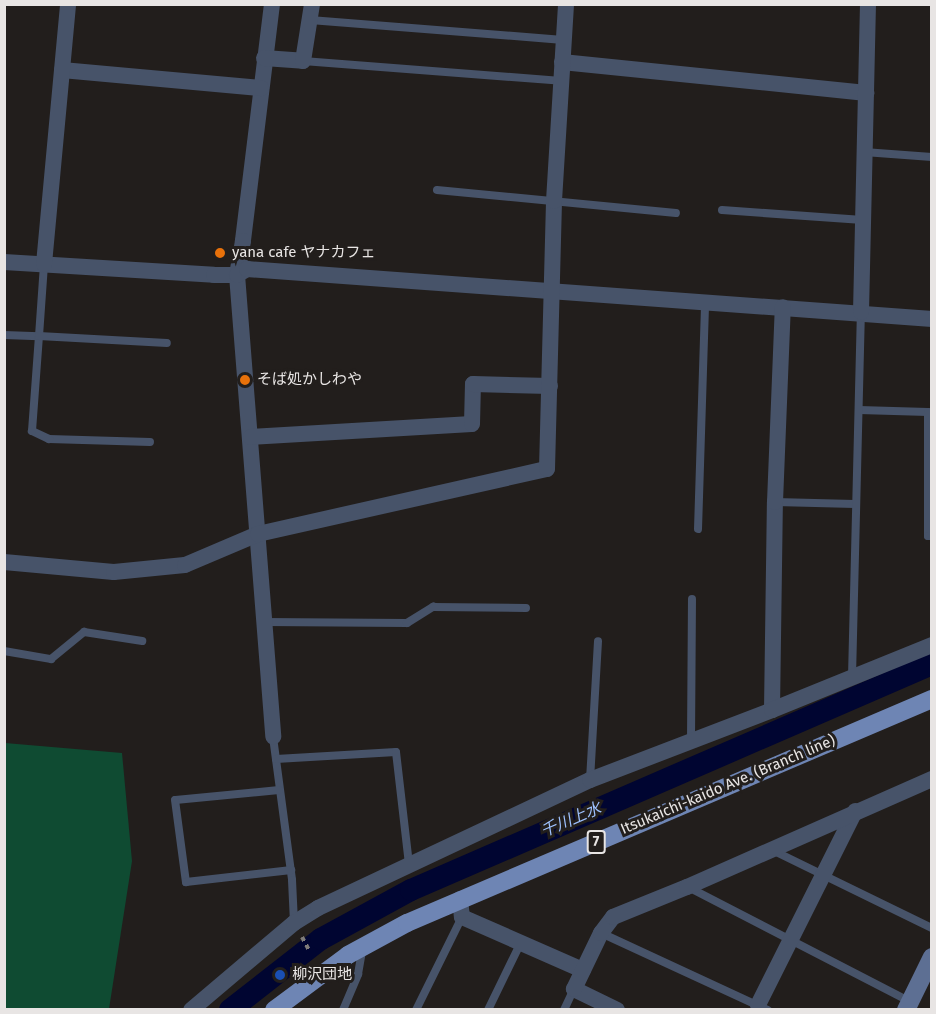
<!DOCTYPE html>
<meta charset="utf-8">
<style>
body{margin:0}
#map{position:relative;width:936px;height:1014px;overflow:hidden;background:#221e1c;font-family:"Fira Sans","Noto Sans JP",sans-serif}
div>[style]{position:absolute}
[style*='--x']{left:calc(var(--x)*1px);top:calc(var(--y)*1px);width:calc(var(--w)*1px);rotate:calc(var(--a)*1deg)}
.green>*{inset:0;background:#0f4b32}
.canal>*{height:22px;margin:-11px;padding:0 11px;transform-origin:11px;border-radius:11px;background:#000531}
.path>*{height:4px;margin-top:-2px;transform-origin:0;background:repeating-linear-gradient(90deg,#7f7c7a 0 4.5px,transparent 0 9px)}
.lane>*{height:8px;margin:-4px;padding:0 4px;transform-origin:4px;border-radius:4px;background:#475369}
.street>*{height:16px;margin:-8px;padding:0 8px;transform-origin:8px;border-radius:8px;background:#475369}
.secondary>*{height:18px;margin:-9px;padding:0 9px;transform-origin:9px;border-radius:9px;background:#5d6f93}
.primary>*{height:18px;margin:-9px;padding:0 9px;transform-origin:9px;border-radius:9px;background:#6e85b4}
.dots>*{width:16px;height:16px;translate:-50% -50%;box-sizing:border-box;border:3px solid #221e1c;border-radius:50%}
span{translate:-50% -50%;white-space:nowrap;text-align:center;line-height:1.15;-webkit-text-stroke:6px #221e1c;paint-order:stroke}
.shield-label span{padding:2px 4px;background:#221e1c;border:2px solid;border-radius:4px;-webkit-text-stroke-width:0}
.shield-label{font-size:14px;color:#e8e5e4;font-weight:700}
.poi-label{font-size:15px;color:#e8e5e4}
.left{translate:0 -50%;text-align:left}
.street-label{font-size:15px;color:#e8e5e4}
.water-label{font-size:16px;color:#9ec1fe;font-style:italic}
.frame{position:absolute;inset:0;border:6px solid #e8e5e4;pointer-events:none}
</style>
<div id="map">
<div class="green">
<div style="clip-path:polygon(5px 743px,122px 753px,132px 861px,109px 1009px,5px 1008px)"></div>
</div>
<div class="canal">
<div style="--x:230;--y:1010;--w:115;--a:-38"></div>
<div style="--x:321;--y:939;--w:102;--a:-28.6"></div>
<div style="--x:411;--y:890;--w:568;--a:-23.45"></div>
</div>
<div class="path">
<div style="--x:302;--y:937;--w:17;--a:62"></div>
</div>
<div class="lane">
<div style="--x:310;--y:20;--w:254;--a:4.5"></div>
<div style="--x:303;--y:61;--w:259;--a:4.4"></div>
<div style="--x:864;--y:152;--w:68;--a:4.2"></div>
<div style="--x:437;--y:190;--w:240;--a:5.5"></div>
<div style="--x:722;--y:210;--w:141;--a:4.1"></div>
<div style="--x:4;--y:335;--w:35;--a:2"></div>
<div style="--x:39;--y:336;--w:72;--a:-86"></div>
<div style="--x:859;--y:410;--w:69;--a:1.7"></div>
<div style="--x:928;--y:412;--w:124;--a:90"></div>
<div style="--x:928;--y:536;--w:4;--a:0"></div>
<div style="--x:150;--y:442;--w:101;--a:-178.3"></div>
<div style="--x:49;--y:439;--w:19;--a:-155"></div>
<div style="--x:32;--y:431;--w:95;--a:-85.8"></div>
<div style="--x:39;--y:336;--w:128;--a:3.1"></div>
<div style="--x:775;--y:502;--w:80;--a:1.4"></div>
<div style="--x:698;--y:529;--w:227;--a:-88.2"></div>
<div style="--x:264;--y:622;--w:143;--a:0.4"></div>
<div style="--x:407;--y:623;--w:31;--a:-32"></div>
<div style="--x:433;--y:607;--w:93;--a:0.6"></div>
<div style="--x:4;--y:651;--w:48;--a:9.7"></div>
<div style="--x:51;--y:659;--w:43;--a:-39.3"></div>
<div style="--x:84;--y:632;--w:59;--a:8.8"></div>
<div style="--x:852;--y:677;--w:365;--a:-88.6"></div>
<div style="--x:273;--y:737;--w:144;--a:82.4"></div>
<div style="--x:292;--y:880;--w:43;--a:87.3"></div>
<div style="--x:691;--y:741;--w:142;--a:-89.6"></div>
<div style="--x:276;--y:759;--w:120;--a:-3.3"></div>
<div style="--x:396;--y:752;--w:114;--a:83.4"></div>
<div style="--x:590;--y:780;--w:139;--a:-86.7"></div>
<div style="--x:279;--y:790;--w:104;--a:174.5"></div>
<div style="--x:175;--y:800;--w:83;--a:82.4"></div>
<div style="--x:186;--y:882;--w:106;--a:-6.5"></div>
<div style="--x:772;--y:850;--w:178;--a:26"></div>
<div style="--x:688;--y:887;--w:249;--a:27.3"></div>
<div style="--x:601;--y:933;--w:184;--a:24.8"></div>
<div style="--x:343;--y:1010;--w:39;--a:-67"></div>
<div style="--x:358;--y:974;--w:27;--a:-80"></div>
<div style="--x:416;--y:1010;--w:104;--a:-63.7"></div>
<div style="--x:488;--y:1010;--w:76;--a:-64.1"></div>
<div style="--x:564;--y:1010;--w:23;--a:-65"></div>
</div>
<div class="street">
<div style="--x:272;--y:4;--w:239;--a:97"></div>
<div style="--x:243;--y:241;--w:35;--a:100"></div>
<div style="--x:237;--y:275;--w:463;--a:85.5"></div>
<div style="--x:264;--y:58;--w:39;--a:4"></div>
<div style="--x:303;--y:61;--w:58;--a:-81"></div>
<div style="--x:562;--y:62;--w:306;--a:5.8"></div>
<div style="--x:62;--y:70;--w:200;--a:5.2"></div>
<div style="--x:4;--y:262;--w:210;--a:3.5"></div>
<div style="--x:214;--y:275;--w:23;--a:0"></div>
<div style="--x:237;--y:275;--w:12;--a:-31"></div>
<div style="--x:247;--y:269;--w:687;--a:4.17"></div>
<div style="--x:44;--y:264;--w:261;--a:-84.7"></div>
<div style="--x:861;--y:312;--w:308;--a:-88.7"></div>
<div style="--x:251;--y:437;--w:221;--a:-3.4"></div>
<div style="--x:472;--y:424;--w:40;--a:-88.6"></div>
<div style="--x:473;--y:384;--w:77;--a:1.5"></div>
<div style="--x:4;--y:562;--w:110;--a:5.2"></div>
<div style="--x:114;--y:572;--w:71;--a:-5.6"></div>
<div style="--x:185;--y:565;--w:79;--a:-23"></div>
<div style="--x:258;--y:534;--w:296;--a:-12.7"></div>
<div style="--x:547;--y:469;--w:268;--a:-88.5"></div>
<div style="--x:554;--y:201;--w:197;--a:-86.5"></div>
<div style="--x:772;--y:710;--w:208;--a:-89.2"></div>
<div style="--x:775;--y:502;--w:195;--a:-87.7"></div>
<div style="--x:460;--y:899;--w:18;--a:84"></div>
<div style="--x:462;--y:917;--w:132;--a:23.7"></div>
<div style="--x:758;--y:1005;--w:217;--a:-63.4"></div>
<div style="--x:191;--y:1010;--w:135;--a:-40.2"></div>
<div style="--x:294;--y:923;--w:28;--a:-32"></div>
<div style="--x:318;--y:908;--w:301;--a:-25.2"></div>
<div style="--x:590;--y:780;--w:195;--a:-21"></div>
<div style="--x:772;--y:710;--w:173;--a:-22.1"></div>
<div style="--x:617;--y:1010;--w:48;--a:-154"></div>
<div style="--x:574;--y:989;--w:62;--a:-64.3"></div>
<div style="--x:601;--y:933;--w:20;--a:-53"></div>
<div style="--x:613;--y:917;--w:80;--a:-22.1"></div>
<div style="--x:687;--y:887;--w:268;--a:-23.8"></div>
</div>
<div class="secondary">
<div style="--x:906;--y:1010;--w:59;--a:-63.9"></div>
</div>
<div class="primary">
<div style="--x:274;--y:1010;--w:92;--a:-36.6"></div>
<div style="--x:348;--y:955;--w:67;--a:-28.5"></div>
<div style="--x:407;--y:923;--w:571;--a:-23.11"></div>
</div>
<div class="dots">
<div style="left:220px;top:253px;background:#e8710a"></div>
<div style="left:245px;top:380px;background:#e8710a"></div>
<div style="left:280px;top:975px;background:#1a4fb4"></div>
</div>
<div class="shield-label">
<span style="left:596px;top:842px">7</span>
</div>
<div class="poi-label">
<span class="left" style="left:232px;top:253px">yana cafe ヤナカフェ</span>
<span class="left" style="left:257px;top:380px">そば処かしわや</span>
<span class="left" style="left:292px;top:975px">柳沢団地</span>
</div>
<div class="street-label">
<span style="left:728px;top:785px;rotate:-23deg">Itsukaichi-kaido Ave. (Branch line)</span>
</div>
<div class="water-label">
<span style="left:571px;top:820px;rotate:-23deg">千川上水</span>
</div>
<div class="frame"></div>
</div>
